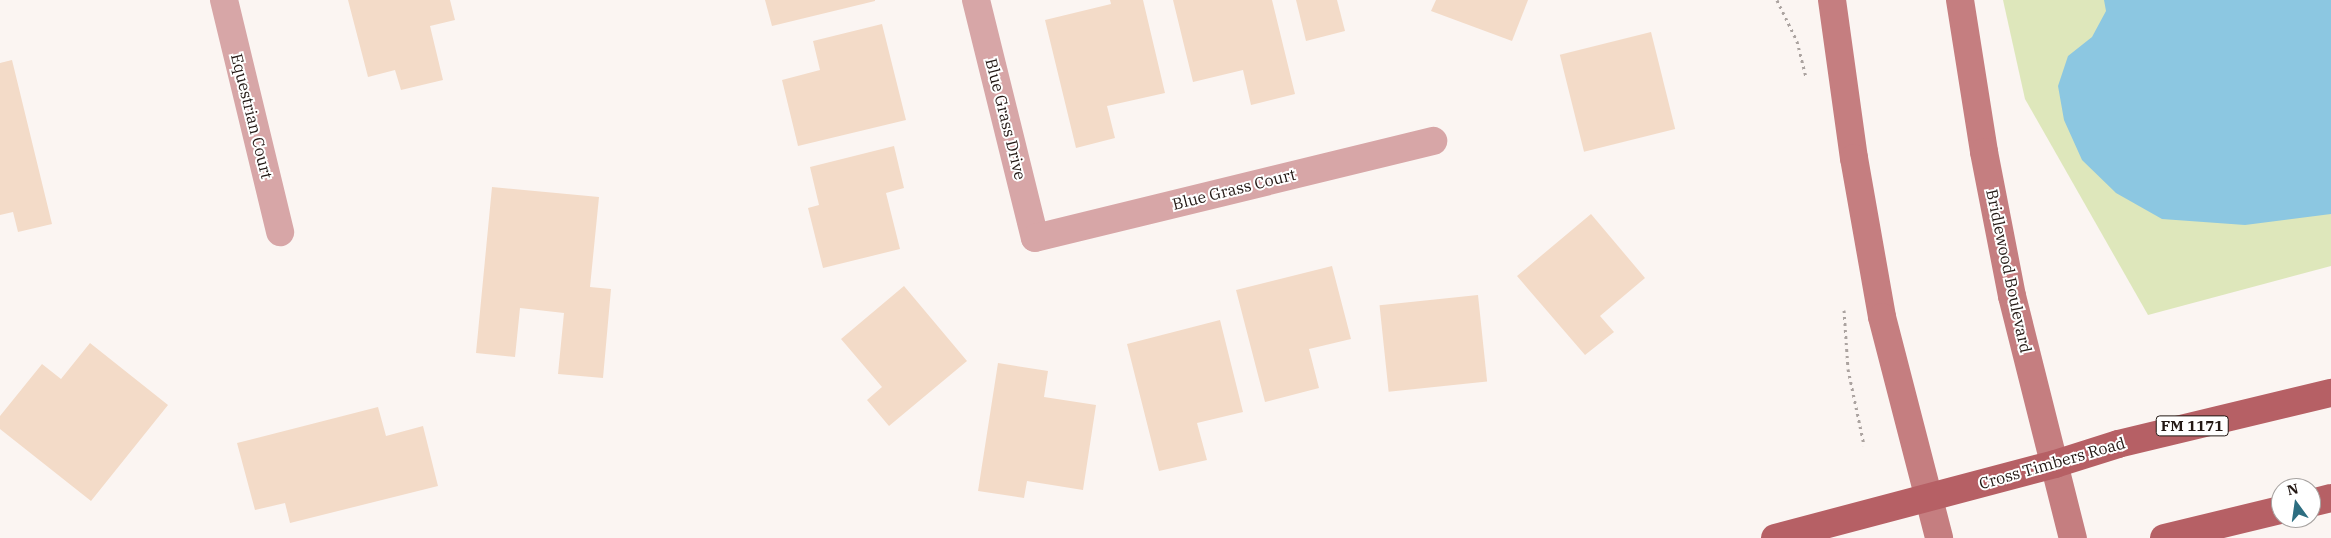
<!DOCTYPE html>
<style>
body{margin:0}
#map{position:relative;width:2331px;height:538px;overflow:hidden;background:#fbf5f2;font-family:"IBM Plex Serif",serif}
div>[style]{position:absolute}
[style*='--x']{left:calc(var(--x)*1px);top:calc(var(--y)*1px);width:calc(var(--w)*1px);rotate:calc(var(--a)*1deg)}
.green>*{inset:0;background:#dee7bb}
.water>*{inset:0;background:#8cc7e1}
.building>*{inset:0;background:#f3dbc8;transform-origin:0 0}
.path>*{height:3px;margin-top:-1.5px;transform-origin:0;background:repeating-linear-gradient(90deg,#aba3a0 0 2.5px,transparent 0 6.5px)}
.minor>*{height:28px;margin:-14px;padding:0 14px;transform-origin:14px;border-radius:14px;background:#d7a6a7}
.secondary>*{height:28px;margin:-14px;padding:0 14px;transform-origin:14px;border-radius:14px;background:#c57e80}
.primary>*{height:28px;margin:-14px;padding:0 14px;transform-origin:14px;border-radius:14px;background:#b66065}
span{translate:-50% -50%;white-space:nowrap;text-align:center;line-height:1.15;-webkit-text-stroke:4px #fff;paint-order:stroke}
.shield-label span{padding:1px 4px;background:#fff;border:1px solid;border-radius:4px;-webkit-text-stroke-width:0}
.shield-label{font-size:15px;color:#231814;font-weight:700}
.street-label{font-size:16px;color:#231814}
.north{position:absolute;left:2271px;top:478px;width:50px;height:50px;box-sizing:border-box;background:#fff;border:1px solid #a7a3a1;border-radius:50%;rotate:346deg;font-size:14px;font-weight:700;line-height:20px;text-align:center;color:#231814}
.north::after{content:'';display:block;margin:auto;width:18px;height:22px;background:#2d6e81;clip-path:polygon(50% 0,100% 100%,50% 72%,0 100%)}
</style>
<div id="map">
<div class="green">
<div style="clip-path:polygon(2003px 0,2331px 0,2331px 266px,2148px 315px,2025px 99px)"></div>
</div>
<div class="water">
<div style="clip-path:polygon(2104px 0,2331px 0,2331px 214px,2245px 225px,2162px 219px,2116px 193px,2082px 160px,2064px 120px,2058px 86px,2068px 56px,2092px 37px,2106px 11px)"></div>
</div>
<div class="building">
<div style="clip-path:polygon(348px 0,450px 0,455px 20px,430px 26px,443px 80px,401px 90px,395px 70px,368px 77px)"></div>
<div style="clip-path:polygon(765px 0,875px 0,875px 1px,772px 26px)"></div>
<div style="clip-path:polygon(1110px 0,1143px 0,1165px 93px,1107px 106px,1115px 138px,1076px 148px,1045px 20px,1111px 4px)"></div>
<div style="clip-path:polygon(1173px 0,1272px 0,1295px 94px,1251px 105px,1243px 70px,1193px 82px)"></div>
<div style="clip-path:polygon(1296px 0,1337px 0,1345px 31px,1306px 41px)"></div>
<div style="clip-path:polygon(1436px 0,1528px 0,1512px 41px,1431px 11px)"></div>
<div style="clip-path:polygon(882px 24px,906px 120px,798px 146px,782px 80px,820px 70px,813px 41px)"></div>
<div style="left:1651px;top:32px;width:100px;height:94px;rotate:76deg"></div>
<div style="clip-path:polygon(12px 60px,52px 224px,18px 232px,13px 212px,0 215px,0 63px)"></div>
<div style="clip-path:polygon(894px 146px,904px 188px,886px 193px,900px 249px,823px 268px,808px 208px,819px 205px,810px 167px)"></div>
<div style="clip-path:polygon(492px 187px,599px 197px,590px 287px,611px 289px,603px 378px,558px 374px,564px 313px,520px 308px,515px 357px,476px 353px)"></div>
<div style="clip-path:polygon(1591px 214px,1645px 278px,1600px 316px,1614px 332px,1585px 355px,1517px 276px)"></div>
<div style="clip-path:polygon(1332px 266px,1351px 339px,1309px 349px,1319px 388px,1265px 402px,1236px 290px)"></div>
<div style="clip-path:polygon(904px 286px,967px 361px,889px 426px,867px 400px,882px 387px,841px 339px)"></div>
<div style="left:1478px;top:295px;width:87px;height:99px;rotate:84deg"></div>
<div style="clip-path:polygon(1220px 320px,1243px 412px,1197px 423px,1207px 460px,1159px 471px,1127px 344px)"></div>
<div style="clip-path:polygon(90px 343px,168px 405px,91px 501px,0 429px,0 416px,42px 364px,61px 379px)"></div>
<div style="clip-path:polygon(998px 363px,1048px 371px,1044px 397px,1096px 405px,1083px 490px,1027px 481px,1024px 498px,978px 491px)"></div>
<div style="clip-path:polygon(378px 407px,386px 436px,423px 426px,438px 486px,290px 523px,285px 503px,255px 510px,237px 443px)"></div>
</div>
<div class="path">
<div style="--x:1777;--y:0;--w:46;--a:64"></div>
<div style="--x:1797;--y:41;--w:36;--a:76"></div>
<div style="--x:1844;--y:310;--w:59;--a:86.1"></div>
<div style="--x:1848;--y:369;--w:78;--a:78.1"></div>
</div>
<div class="minor">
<div style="--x:224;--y:0;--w:239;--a:76.4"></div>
<div style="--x:976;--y:0;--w:245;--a:76.1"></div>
<div style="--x:1035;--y:238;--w:410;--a:-13.7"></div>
</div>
<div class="secondary">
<div style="--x:1832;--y:0;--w:160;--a:82.1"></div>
<div style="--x:1854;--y:158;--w:161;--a:80"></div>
<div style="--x:1882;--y:317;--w:228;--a:75.5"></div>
<div style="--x:1960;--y:0;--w:154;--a:81"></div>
<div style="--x:1984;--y:152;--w:147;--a:79"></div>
<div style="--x:2012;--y:296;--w:250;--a:75.9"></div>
</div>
<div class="primary">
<div style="--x:2311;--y:503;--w:21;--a:-14"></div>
<div style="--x:1775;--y:538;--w:290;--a:-14.8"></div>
<div style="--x:2055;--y:464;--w:66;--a:-17.6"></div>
<div style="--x:2118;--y:444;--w:219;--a:-13.5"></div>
<div style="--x:2164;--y:538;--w:120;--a:-13.5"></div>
</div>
<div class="shield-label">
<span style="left:2192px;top:426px">FM 1171</span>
</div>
<div class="street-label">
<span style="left:252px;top:116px;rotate:76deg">Equestrian Court</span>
<span style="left:1006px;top:119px;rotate:76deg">Blue Grass Drive</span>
<span style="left:1234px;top:189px;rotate:-14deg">Blue Grass Court</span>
<span style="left:2009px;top:271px;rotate:78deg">Bridlewood Boulevard</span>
<span style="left:2052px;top:463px;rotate:-16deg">Cross Timbers Road</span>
</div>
<div class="north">N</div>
</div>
